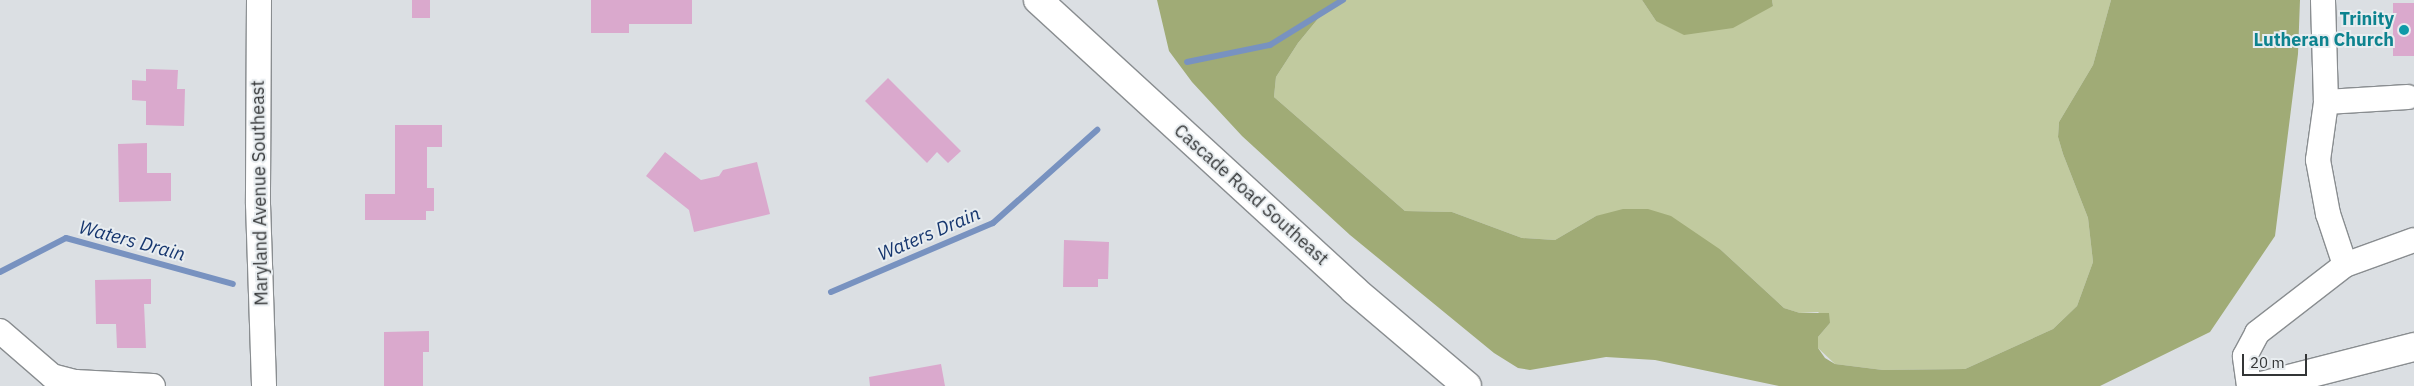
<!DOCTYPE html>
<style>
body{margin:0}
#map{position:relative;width:2414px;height:386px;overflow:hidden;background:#dbdfe3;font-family:"IBM Plex Sans",sans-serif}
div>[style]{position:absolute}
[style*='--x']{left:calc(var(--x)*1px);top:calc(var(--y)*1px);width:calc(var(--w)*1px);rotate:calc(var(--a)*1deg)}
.green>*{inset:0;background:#c1ca9f}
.forest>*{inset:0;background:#a0ab76}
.stream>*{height:6px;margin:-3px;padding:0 3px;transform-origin:3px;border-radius:3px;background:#7892c0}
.building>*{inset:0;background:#daa9cd;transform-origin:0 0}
.roads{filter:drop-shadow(1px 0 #898d90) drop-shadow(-1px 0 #898d90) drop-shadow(0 1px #898d90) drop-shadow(0 -1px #898d90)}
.minor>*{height:24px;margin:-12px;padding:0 12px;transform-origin:12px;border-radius:12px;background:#fff}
.major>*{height:28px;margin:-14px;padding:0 14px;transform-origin:14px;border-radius:14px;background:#fff}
.dots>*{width:14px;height:14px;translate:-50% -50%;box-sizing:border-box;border:2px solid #e8edf0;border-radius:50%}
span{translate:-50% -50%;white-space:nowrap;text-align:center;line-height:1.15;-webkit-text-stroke:4px #e8edf0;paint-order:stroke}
.culture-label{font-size:18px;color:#0d838f;font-weight:700}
.right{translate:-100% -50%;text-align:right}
.street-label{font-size:18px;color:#333536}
.water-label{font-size:19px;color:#16366e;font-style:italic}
.scale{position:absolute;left:2242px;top:354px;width:65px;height:22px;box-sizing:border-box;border:2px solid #333536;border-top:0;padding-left:6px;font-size:15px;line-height:18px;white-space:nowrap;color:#333536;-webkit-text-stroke:4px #e8edf0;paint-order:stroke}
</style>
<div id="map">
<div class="green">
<div style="clip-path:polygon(1339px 0,1642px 0,1656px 21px,1773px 6px,1772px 0,2111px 0,2093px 65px,2059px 122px,2058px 137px,2063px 154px,2088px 218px,2093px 262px,2077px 306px,2053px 329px,1965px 369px,1883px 370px,1835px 364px,1818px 348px,1818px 337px,1830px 323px,1818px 312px,1800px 313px,1784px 308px,1721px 250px,1596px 216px,1555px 240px,1522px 238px,1452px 212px,1405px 211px,1274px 97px,1276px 77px,1298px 43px,1326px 9px)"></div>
</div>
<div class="forest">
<div style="clip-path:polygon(1157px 0,1339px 0,1326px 9px,1298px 43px,1276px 77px,1274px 97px,1405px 211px,1452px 212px,1522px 238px,1555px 240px,1596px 216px,1623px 209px,1648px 209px,1671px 216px,1721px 250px,1784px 308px,1800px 313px,1829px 313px,1830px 323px,1818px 337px,1818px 348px,1825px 358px,1835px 364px,1883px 370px,1965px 369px,2053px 329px,2077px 306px,2093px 262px,2088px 218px,2063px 154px,2058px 137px,2059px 122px,2093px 65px,2111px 0,2300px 0,2298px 54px,2275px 236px,2210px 332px,2100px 386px,1779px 386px,1655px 360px,1606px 357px,1530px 370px,1518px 368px,1494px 353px,1350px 235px,1242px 136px,1192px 82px,1169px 51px)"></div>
<div style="clip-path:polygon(1642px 0,1772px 0,1773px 6px,1733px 28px,1684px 35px,1656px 21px)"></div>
</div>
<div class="stream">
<div style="--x:1187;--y:62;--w:85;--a:-11.6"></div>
<div style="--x:1270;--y:45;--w:86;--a:-31.7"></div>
<div style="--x:0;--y:272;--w:74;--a:-27.3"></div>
<div style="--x:66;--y:238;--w:173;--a:15.4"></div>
<div style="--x:831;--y:292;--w:176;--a:-23.1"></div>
<div style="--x:993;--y:223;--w:140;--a:-41.8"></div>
</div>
<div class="building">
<div style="left:412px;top:0;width:18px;height:18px"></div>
<div style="clip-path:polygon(591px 0,692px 0,692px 24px,629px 24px,629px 33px,591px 33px)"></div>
<div style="left:2393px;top:3px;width:21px;height:53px"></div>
<div style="clip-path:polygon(146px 69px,178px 70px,177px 89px,185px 89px,184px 126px,146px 125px,146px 101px,132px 100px,132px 80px,146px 81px)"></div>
<div style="clip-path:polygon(888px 78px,961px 151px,948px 163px,937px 152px,927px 163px,865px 101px)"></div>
<div style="clip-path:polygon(395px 125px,442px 125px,442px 147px,427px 147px,427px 188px,434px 188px,434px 211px,426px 211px,426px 220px,365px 220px,365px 194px,395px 194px)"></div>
<div style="clip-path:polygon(147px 143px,147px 173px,171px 173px,171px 201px,119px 202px,118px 144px)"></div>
<div style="clip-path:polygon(665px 152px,701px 180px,719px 176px,723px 170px,757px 162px,770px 214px,694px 232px,689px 210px,646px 176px)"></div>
<div style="clip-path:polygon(1064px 240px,1109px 242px,1108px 279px,1098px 279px,1098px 287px,1063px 287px)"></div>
<div style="clip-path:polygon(151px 279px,151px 304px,144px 304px,146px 348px,117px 348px,116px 324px,96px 324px,95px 280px)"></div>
<div style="clip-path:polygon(429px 331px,429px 352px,423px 352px,423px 386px,384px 386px,384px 332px)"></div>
<div style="clip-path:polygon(941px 364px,945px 386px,870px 386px,869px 377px)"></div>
</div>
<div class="roads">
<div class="minor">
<div style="--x:259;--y:0;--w:204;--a:90.3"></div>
<div style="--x:258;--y:204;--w:182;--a:88.1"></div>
<div style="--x:2326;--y:102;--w:82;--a:-3.5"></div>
<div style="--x:2345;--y:265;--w:73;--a:-19.9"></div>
<div style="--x:0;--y:331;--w:69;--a:40.9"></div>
<div style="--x:52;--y:376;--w:24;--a:15"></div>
<div style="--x:75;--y:382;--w:5;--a:53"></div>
<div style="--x:75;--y:382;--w:78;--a:2.9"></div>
<div style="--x:2249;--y:386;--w:30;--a:-98"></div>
<div style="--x:2245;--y:356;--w:26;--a:-62"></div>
<div style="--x:2257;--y:333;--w:111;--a:-37.7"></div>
<div style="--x:2345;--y:265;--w:54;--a:-108.4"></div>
<div style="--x:2328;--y:214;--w:55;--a:-100.5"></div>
<div style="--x:2318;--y:160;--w:59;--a:-82.1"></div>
<div style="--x:2326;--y:102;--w:102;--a:-91.7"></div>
</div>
<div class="major">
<div style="--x:1038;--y:0;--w:429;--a:42.5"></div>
<div style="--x:1354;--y:290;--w:148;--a:40.3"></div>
<div style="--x:2261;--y:386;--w:158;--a:-14.3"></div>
</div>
</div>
<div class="dots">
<div style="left:2404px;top:30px;background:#0f9aa8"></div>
</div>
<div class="culture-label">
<span class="right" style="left:2394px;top:30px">Trinity<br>Lutheran Church</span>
</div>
<div class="street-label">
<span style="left:260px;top:193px;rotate:-91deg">Maryland Avenue Southeast</span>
<span style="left:1251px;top:195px;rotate:42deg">Cascade Road Southeast</span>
</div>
<div class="water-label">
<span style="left:929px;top:234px;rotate:-23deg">Waters Drain</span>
<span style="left:132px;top:241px;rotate:15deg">Waters Drain</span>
</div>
<div class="scale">20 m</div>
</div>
